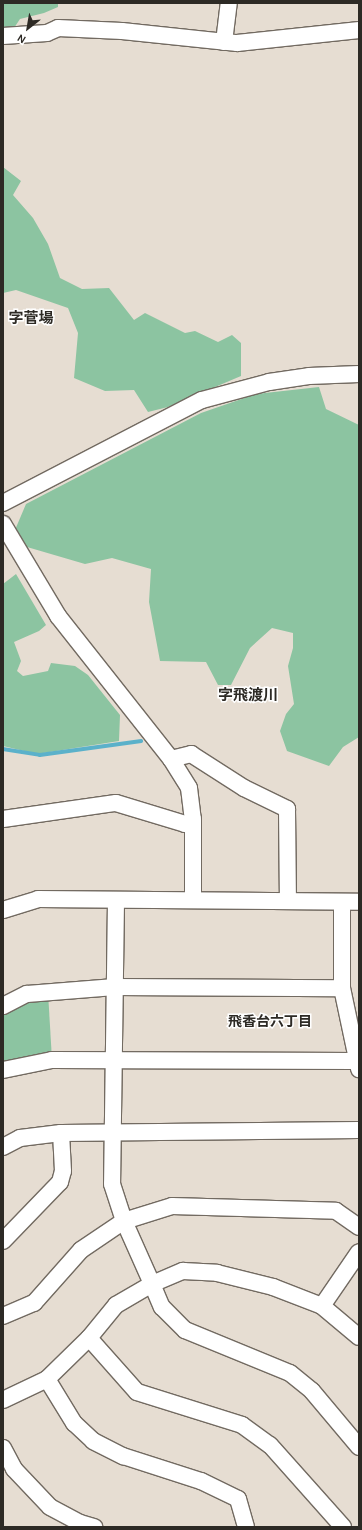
<!DOCTYPE html>
<meta charset="utf-8">
<style>
body{margin:0}
#map{position:relative;width:362px;height:1530px;overflow:hidden;background:#e6ddd2;font-family:Karla,"Noto Sans JP",sans-serif}
div>[style]{position:absolute}
[style*='--x']{left:calc(var(--x)*1px);top:calc(var(--y)*1px);width:calc(var(--w)*1px);rotate:calc(var(--a)*1deg)}
.green>*{inset:0;background:#8cc4a1}
.stream>*{height:3.5px;margin:-1.75px;padding:0 1.75px;transform-origin:1.75px;border-radius:1.75px;background:#5bb1ca}
.roads{filter:drop-shadow(1px 0 #726a61) drop-shadow(-1px 0 #726a61) drop-shadow(0 1px #726a61) drop-shadow(0 -1px #726a61)}
.minor>*{height:16px;margin:-8px;padding:0 8px;transform-origin:8px;border-radius:8px;background:#fff}
span{translate:-50% -50%;white-space:nowrap;text-align:center;line-height:1.15;-webkit-text-stroke:3px #fff;paint-order:stroke}
.neighbourhood-label{font-size:14px;color:#2d2a25;font-weight:700}
.quarter-label{font-size:15px;color:#2d2a25;font-weight:700}
.frame{position:absolute;inset:0;border:4px solid #2d2a25;pointer-events:none}
.north{position:absolute;left:8px;top:8px;width:40px;height:40px;-webkit-text-stroke:3px #fff;paint-order:stroke;rotate:211deg;font-size:11px;font-weight:700;line-height:16px;text-align:center;color:#2d2a25}
.north::after{content:'';display:block;margin:auto;width:14px;height:18px;background:#2d2a25;clip-path:polygon(50% 0,100% 100%,50% 72%,0 100%)}
</style>
<div id="map">
<div class="green">
<div style="clip-path:polygon(3px 3px,58px 3px,58px 7px,44px 13px,20px 19px,14px 28px,3px 30px)"></div>
<div style="clip-path:polygon(3px 167px,21px 181px,13px 195px,33px 218px,48px 244px,60px 278px,82px 289px,109px 288px,134px 320px,145px 313px,185px 333px,195px 331px,218px 342px,232px 335px,241px 343px,241px 376px,168px 407px,148px 412px,134px 390px,105px 391px,74px 378px,78px 333px,68px 308px,16px 290px,3px 293px)"></div>
<div style="clip-path:polygon(319px 387px,326px 409px,359px 425px,359px 737px,343px 747px,329px 766px,287px 751px,280px 731px,286px 714px,294px 704px,288px 666px,293px 648px,293px 633px,272px 628px,250px 648px,231px 685px,218px 685px,206px 662px,160px 661px,149px 602px,151px 569px,112px 558px,85px 564px,27px 547px,15px 530px,26px 504px,201px 413px,256px 394px)"></div>
<div style="clip-path:polygon(16px 574px,46px 625px,39px 631px,14px 642px,21px 661px,17px 671px,23px 676px,48px 671px,51px 663px,75px 666px,88px 675px,120px 715px,119px 741px,37px 754px,3px 746px,3px 584px)"></div>
<div style="clip-path:polygon(48px 992px,52px 1060px,3px 1070px,3px 1006px)"></div>
</div>
<div class="stream">
<div style="--x:3;--y:749;--w:37;--a:9"></div>
<div style="--x:40;--y:755;--w:102;--a:-7.9"></div>
</div>
<div class="roads">
<div class="minor">
<div style="--x:3;--y:36;--w:44;--a:-3.9"></div>
<div style="--x:47;--y:33;--w:12;--a:-24"></div>
<div style="--x:58;--y:28;--w:64;--a:2.7"></div>
<div style="--x:122;--y:31;--w:116;--a:6"></div>
<div style="--x:237;--y:43;--w:123;--a:-6.1"></div>
<div style="--x:224;--y:42;--w:39;--a:-83"></div>
<div style="--x:3;--y:503;--w:224;--a:-27.4"></div>
<div style="--x:202;--y:400;--w:69;--a:-15"></div>
<div style="--x:269;--y:382;--w:40;--a:-8.5"></div>
<div style="--x:309;--y:376;--w:50;--a:-2.3"></div>
<div style="--x:3;--y:524;--w:107;--a:59.1"></div>
<div style="--x:58;--y:616;--w:182;--a:51.7"></div>
<div style="--x:171;--y:759;--w:34;--a:58"></div>
<div style="--x:189;--y:788;--w:31;--a:83"></div>
<div style="--x:193;--y:819;--w:81;--a:90"></div>
<div style="--x:171;--y:759;--w:21;--a:-14"></div>
<div style="--x:191;--y:754;--w:63;--a:32.7"></div>
<div style="--x:244;--y:788;--w:48;--a:26"></div>
<div style="--x:287;--y:809;--w:92;--a:89.4"></div>
<div style="--x:3;--y:819;--w:114;--a:-8.1"></div>
<div style="--x:116;--y:803;--w:72;--a:16.9"></div>
<div style="--x:185;--y:824;--w:8;--a:0"></div>
<div style="--x:116;--y:901;--w:283;--a:90.8"></div>
<div style="--x:112;--y:1184;--w:39;--a:72"></div>
<div style="--x:124;--y:1221;--w:69;--a:66"></div>
<div style="--x:152;--y:1284;--w:25;--a:67"></div>
<div style="--x:162;--y:1307;--w:33;--a:45"></div>
<div style="--x:185;--y:1330;--w:113;--a:22.3"></div>
<div style="--x:290;--y:1373;--w:28;--a:39"></div>
<div style="--x:312;--y:1391;--w:73;--a:50"></div>
<div style="--x:342;--y:902;--w:86;--a:90"></div>
<div style="--x:342;--y:988;--w:83;--a:78.1"></div>
<div style="--x:3;--y:910;--w:37;--a:-17"></div>
<div style="--x:38;--y:899;--w:321;--a:0.5"></div>
<div style="--x:3;--y:1006;--w:27;--a:-27"></div>
<div style="--x:27;--y:994;--w:88;--a:-4.5"></div>
<div style="--x:115;--y:987;--w:227;--a:0.3"></div>
<div style="--x:3;--y:1070;--w:50;--a:-11.5"></div>
<div style="--x:52;--y:1060;--w:303;--a:0.2"></div>
<div style="--x:3;--y:1147;--w:19;--a:-28"></div>
<div style="--x:20;--y:1138;--w:41;--a:-7"></div>
<div style="--x:61;--y:1133;--w:298;--a:-0.6"></div>
<div style="--x:3;--y:1241;--w:82;--a:-46"></div>
<div style="--x:60;--y:1182;--w:11;--a:-75"></div>
<div style="--x:63;--y:1171;--w:38;--a:-93"></div>
<div style="--x:322;--y:1306;--w:65;--a:-55.6"></div>
<div style="--x:3;--y:1316;--w:34;--a:-23"></div>
<div style="--x:34;--y:1303;--w:71;--a:-48.4"></div>
<div style="--x:81;--y:1250;--w:52;--a:-34"></div>
<div style="--x:124;--y:1221;--w:50;--a:-17.4"></div>
<div style="--x:172;--y:1206;--w:164;--a:1.7"></div>
<div style="--x:336;--y:1211;--w:28;--a:35"></div>
<div style="--x:89;--y:1338;--w:72;--a:48.4"></div>
<div style="--x:137;--y:1392;--w:110;--a:17.4"></div>
<div style="--x:242;--y:1425;--w:34;--a:36"></div>
<div style="--x:270;--y:1445;--w:110;--a:48.3"></div>
<div style="--x:47;--y:1379;--w:52;--a:58.5"></div>
<div style="--x:74;--y:1423;--w:26;--a:43"></div>
<div style="--x:93;--y:1441;--w:34;--a:27"></div>
<div style="--x:123;--y:1456;--w:82;--a:17.8"></div>
<div style="--x:201;--y:1481;--w:41;--a:25.9"></div>
<div style="--x:238;--y:1499;--w:29;--a:74"></div>
<div style="--x:3;--y:1400;--w:49;--a:-25.5"></div>
<div style="--x:47;--y:1379;--w:59;--a:-44.3"></div>
<div style="--x:89;--y:1338;--w:43;--a:-50.7"></div>
<div style="--x:116;--y:1305;--w:42;--a:-30.3"></div>
<div style="--x:152;--y:1284;--w:34;--a:-23"></div>
<div style="--x:183;--y:1271;--w:34;--a:3"></div>
<div style="--x:217;--y:1273;--w:58;--a:14"></div>
<div style="--x:273;--y:1287;--w:53;--a:21.2"></div>
<div style="--x:322;--y:1306;--w:48;--a:40"></div>
<div style="--x:3;--y:1448;--w:24;--a:62"></div>
<div style="--x:14;--y:1469;--w:52;--a:46.5"></div>
<div style="--x:50;--y:1507;--w:34;--a:28"></div>
<div style="--x:80;--y:1523;--w:15;--a:16"></div>
</div>
</div>
<div class="neighbourhood-label">
<span style="left:270px;top:1022px">飛香台六丁目</span>
</div>
<div class="quarter-label">
<span style="left:31px;top:319px">字菅場</span>
<span style="left:248px;top:696px">字飛渡川</span>
</div>
<div class="frame"></div>
<div class="north">N</div>
</div>
